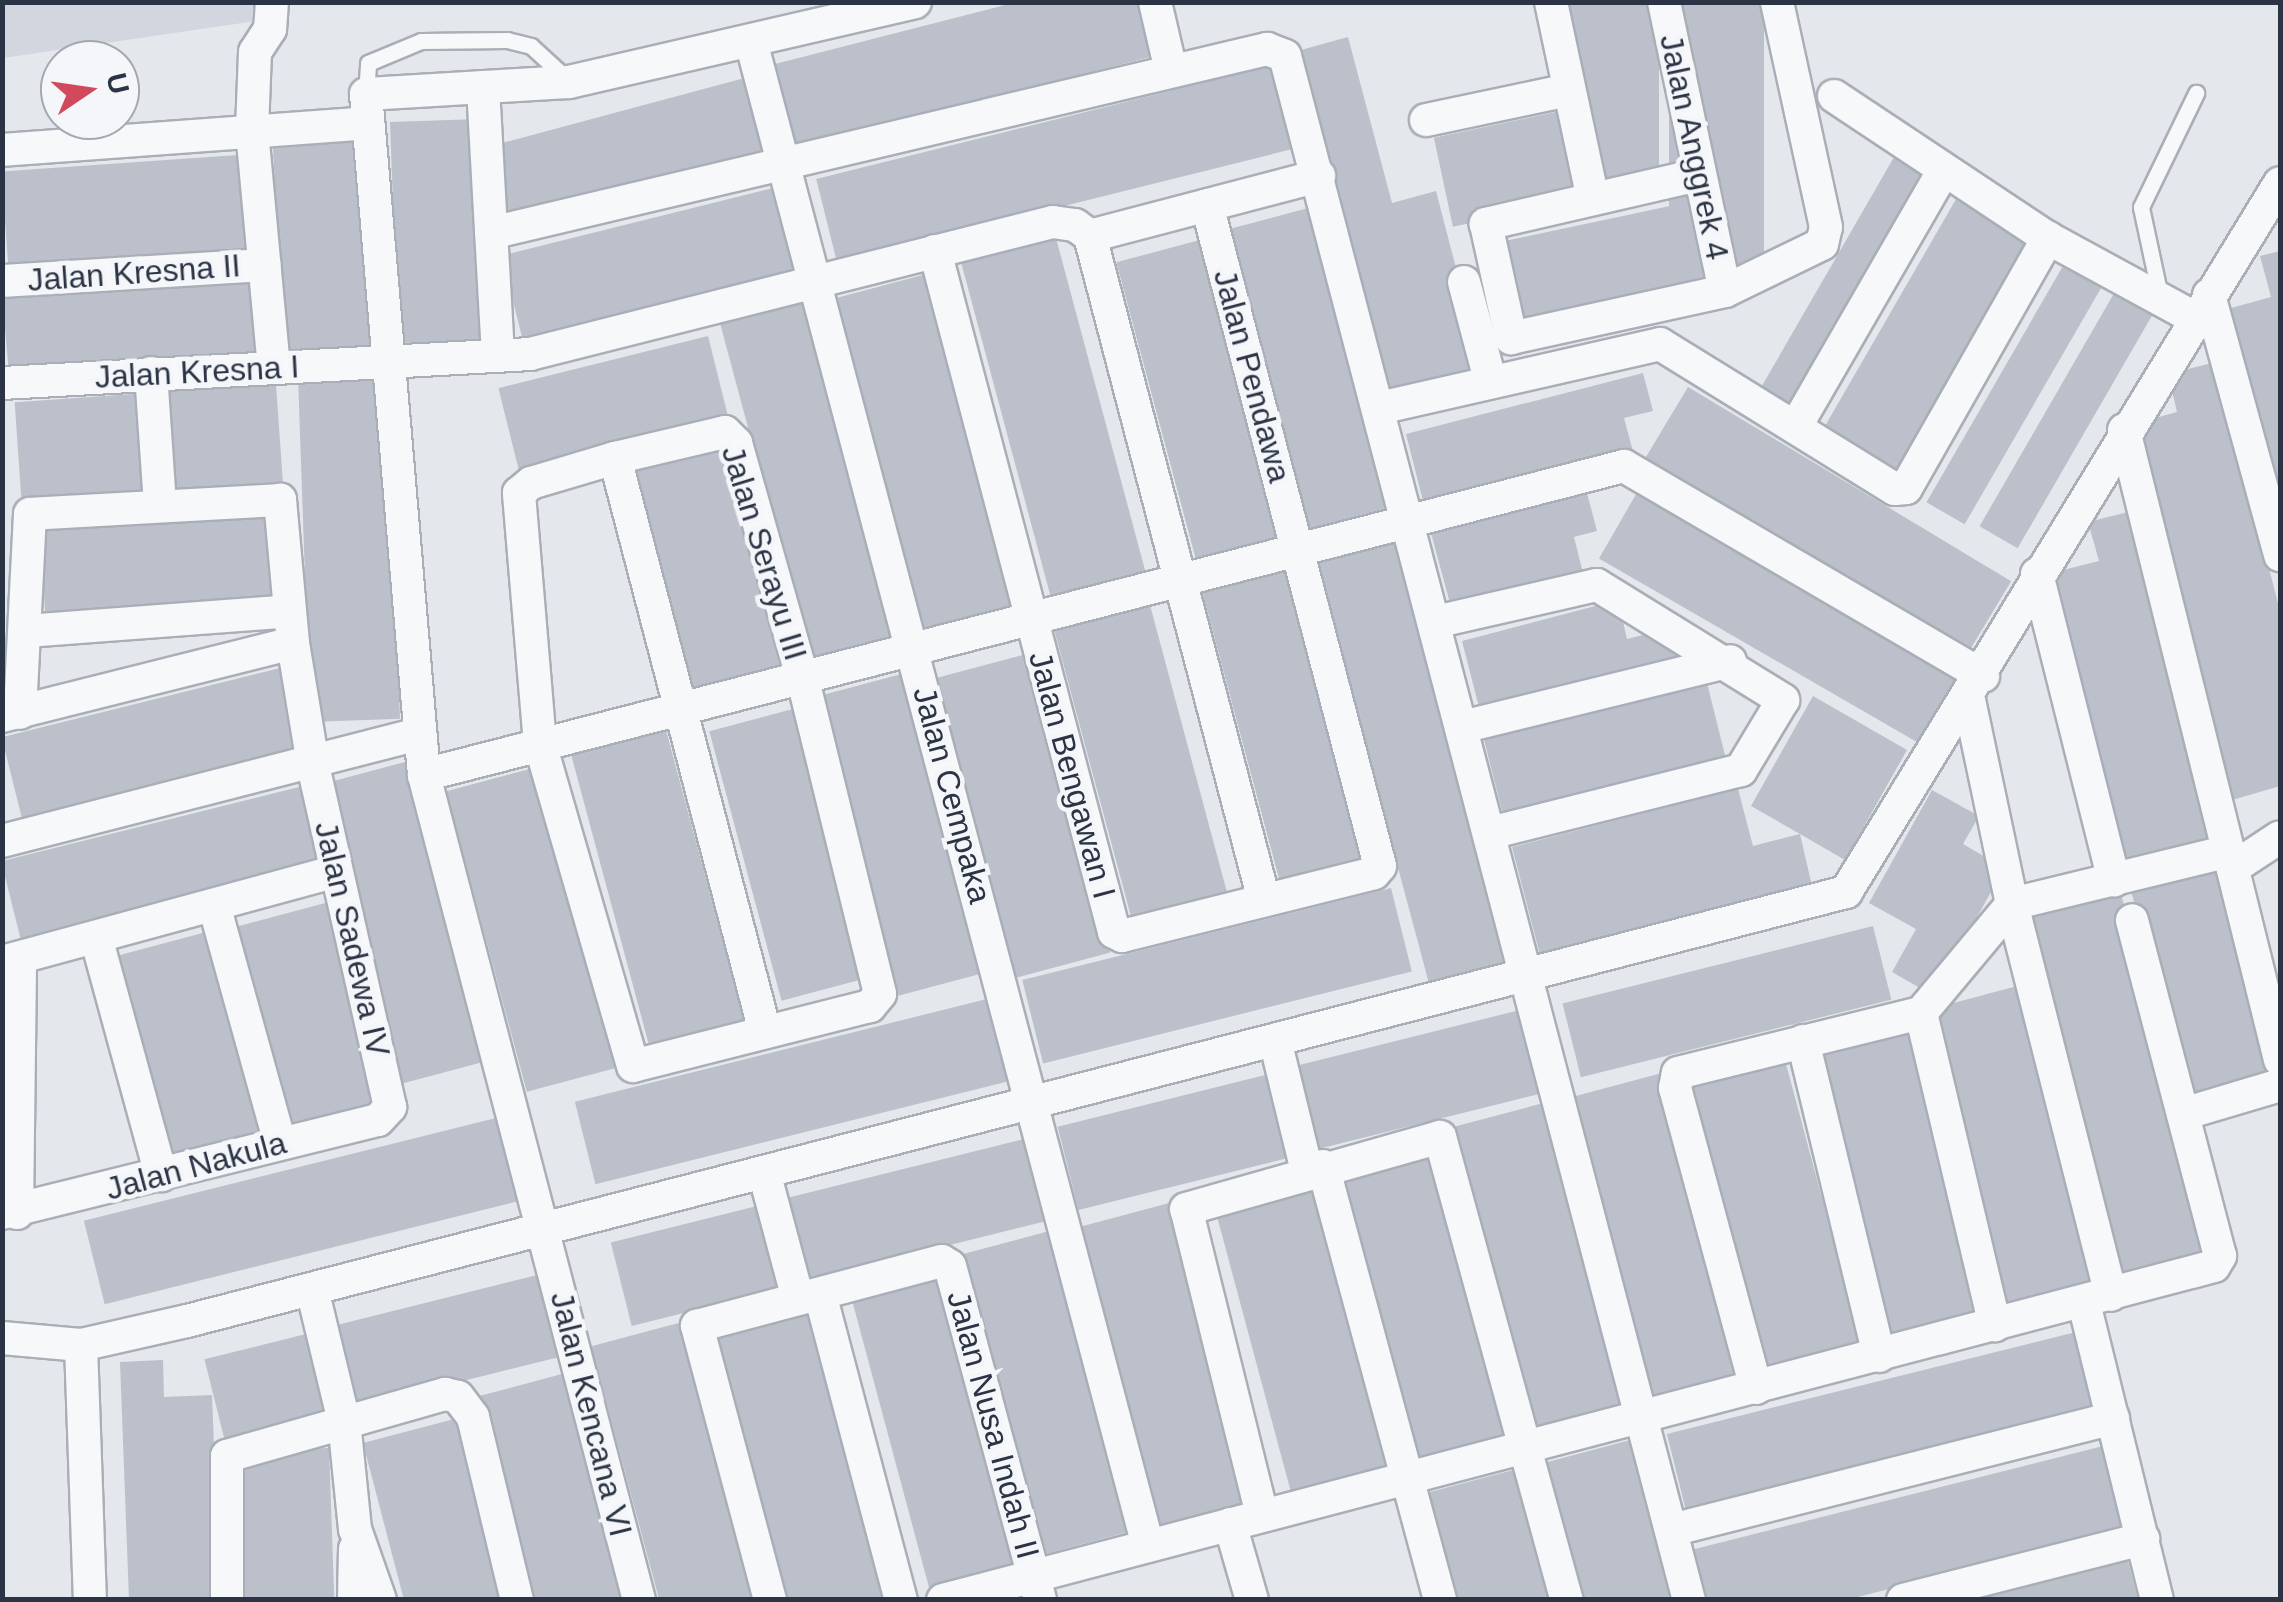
<!DOCTYPE html>
<style>
body{margin:0}
#map{position:relative;width:2283px;height:1602px;overflow:hidden;background:#e4e7ec;font-family:Arial,sans-serif}
div>[style]{position:absolute}
[style*='--x']{left:calc(var(--x)*1px);top:calc(var(--y)*1px);width:calc(var(--w)*1px);rotate:calc(var(--a)*1deg)}
.built>*{inset:0;background:#d2d6de}
.building>*{inset:0;background:#bbc0ca;transform-origin:0 0}
.roads{filter:drop-shadow(2px 0 #a9aeb7) drop-shadow(-2px 0 #a9aeb7) drop-shadow(0 2px #a9aeb7) drop-shadow(0 -2px #a9aeb7)}
.lane>*{height:15px;margin:-7.5px;padding:0 7.5px;transform-origin:7.5px;border-radius:7.5px;background:#f7f8fa}
.street>*{height:32px;margin:-16px;padding:0 16px;transform-origin:16px;border-radius:16px;background:#f7f8fa}
span{translate:-50% -50%;white-space:nowrap;text-align:center;line-height:1.15;-webkit-text-stroke:9px #f4f6f9;paint-order:stroke}
.street-label{font-size:32px;color:#2b3445}
.frame{position:absolute;inset:0;border:5px solid #2b3445;pointer-events:none}
.north{position:absolute;left:40px;top:40px;width:100px;height:100px;box-sizing:border-box;background:#f4f6f9;border:2px solid #a4a8b1;border-radius:50%;rotate:77deg;font-size:28px;font-weight:700;line-height:40px;text-align:center;color:#2b3445}
.north::after{content:'';display:block;margin:auto;width:35px;height:45px;background:#d1495b;clip-path:polygon(50% 0,100% 100%,50% 72%,0 100%)}
</style>
<div id="map">
<div class="built">
<div style="clip-path:polygon(3px 3px,285px 3px,283px 17px,3px 58px)"></div>
</div>
<div class="building">
<div style="clip-path:polygon(1017px 2px,1148px 2px,1162px 54px,796px 147px,775px 64px)"></div>
<div style="left:1564px;top:2px;width:95px;height:187px"></div>
<div style="left:1669px;top:2px;width:95px;height:268px"></div>
<div style="clip-path:polygon(1348px 37px,1392px 203px,1436px 191px,1484px 376px,1393px 400px,1301px 50px)"></div>
<div style="left:1282px;top:63px;width:86px;height:480px;rotate:76deg"></div>
<div style="left:752px;top:76px;width:85px;height:270px;rotate:75deg"></div>
<div style="left:1565px;top:110px;width:91px;height:134px;rotate:78deg"></div>
<div style="left:479px;top:119px;width:221px;height:89px;rotate:88deg"></div>
<div style="left:362px;top:128px;width:226px;height:90px;rotate:87deg"></div>
<div style="left:1897px;top:152px;width:44px;height:282px;rotate:30deg"></div>
<div style="left:252px;top:154px;width:109px;height:251px;rotate:86deg"></div>
<div style="left:785px;top:185px;width:86px;height:292px;rotate:76deg"></div>
<div style="left:1959px;top:194px;width:86px;height:281px;rotate:30deg"></div>
<div style="left:1698px;top:200px;width:92px;height:199px;rotate:78deg"></div>
<div style="left:1323px;top:204px;width:310px;height:98px;rotate:75deg"></div>
<div style="left:1211px;top:237px;width:310px;height:98px;rotate:75deg"></div>
<div style="left:1056px;top:238px;width:352px;height:98px;rotate:75deg"></div>
<div style="clip-path:polygon(2280px 251px,2280px 521px,2224px 310px,2271px 297px,2260px 256px)"></div>
<div style="left:2067px;top:259px;width:44px;height:281px;rotate:30deg"></div>
<div style="left:262px;top:271px;width:88px;height:261px;rotate:85deg"></div>
<div style="left:930px;top:273px;width:345px;height:98px;rotate:75deg"></div>
<div style="left:2120px;top:283px;width:44px;height:281px;rotate:30deg"></div>
<div style="left:815px;top:299px;width:356px;height:98px;rotate:75deg"></div>
<div style="left:708px;top:336px;width:86px;height:216px;rotate:76deg"></div>
<div style="clip-path:polygon(2216px 362px,2280px 611px,2280px 786px,2229px 801px,2130px 425px,2177px 412px,2168px 374px)"></div>
<div style="clip-path:polygon(1643px 373px,1653px 411px,1624px 418px,1634px 455px,1425px 509px,1406px 434px)"></div>
<div style="left:388px;top:375px;width:344px;height:90px;rotate:88deg"></div>
<div style="left:276px;top:384px;width:108px;height:262px;rotate:86deg"></div>
<div style="left:1688px;top:387px;width:377px;height:86px;rotate:31deg"></div>
<div style="left:728px;top:437px;width:243px;height:98px;rotate:75deg"></div>
<div style="left:1642px;top:484px;width:378px;height:86px;rotate:30deg"></div>
<div style="clip-path:polygon(1587px 493px,1597px 531px,1574px 537px,1583px 573px,1451px 607px,1431px 533px)"></div>
<div style="left:276px;top:501px;width:109px;height:238px;rotate:86deg"></div>
<div style="clip-path:polygon(2136px 510px,2225px 849px,2130px 874px,2051px 573px,2099px 561px,2088px 522px)"></div>
<div style="left:1409px;top:530px;width:447px;height:98px;rotate:75deg"></div>
<div style="left:1297px;top:567px;width:310px;height:98px;rotate:75deg"></div>
<div style="clip-path:polygon(1618px 600px,1627px 639px,1670px 628px,1679px 664px,1481px 715px,1462px 641px)"></div>
<div style="left:1150px;top:605px;width:310px;height:99px;rotate:75deg"></div>
<div style="left:1030px;top:653px;width:310px;height:98px;rotate:75deg"></div>
<div style="left:288px;top:666px;width:85px;height:295px;rotate:76deg"></div>
<div style="left:909px;top:672px;width:310px;height:98px;rotate:75deg"></div>
<div style="left:1707px;top:683px;width:76px;height:230px;rotate:76deg"></div>
<div style="clip-path:polygon(1813px 696px,1907px 750px,1845px 860px,1800px 834px,1812px 886px,1540px 955px,1512px 847px,1738px 789px,1753px 846px,1800px 834px,1751px 806px)"></div>
<div style="left:804px;top:706px;width:279px;height:98px;rotate:75deg"></div>
<div style="left:666px;top:730px;width:310px;height:98px;rotate:75deg"></div>
<div style="left:416px;top:759px;width:310px;height:98px;rotate:75deg"></div>
<div style="left:541px;top:766px;width:311px;height:98px;rotate:75deg"></div>
<div style="left:303px;top:786px;width:86px;height:311px;rotate:76deg"></div>
<div style="clip-path:polygon(1932px 790px,1979px 816px,1963px 844px,2004px 868px,1934px 996px,1892px 972px,1916px 929px,1869px 903px)"></div>
<div style="left:2225px;top:863px;width:219px;height:98px;rotate:75deg"></div>
<div style="left:1391px;top:888px;width:86px;height:380px;rotate:76deg"></div>
<div style="left:2121px;top:894px;width:375px;height:98px;rotate:75deg"></div>
<div style="left:329px;top:902px;width:218px;height:98px;rotate:75deg"></div>
<div style="left:1873px;top:926px;width:76px;height:320px;rotate:76deg"></div>
<div style="left:210px;top:931px;width:218px;height:98px;rotate:75deg"></div>
<div style="left:2021px;top:985px;width:311px;height:98px;rotate:75deg"></div>
<div style="left:995px;top:997px;width:85px;height:433px;rotate:76deg"></div>
<div style="left:1524px;top:1009px;width:86px;height:246px;rotate:76deg"></div>
<div style="left:1913px;top:1032px;width:302px;height:98px;rotate:75deg"></div>
<div style="left:1782px;top:1049px;width:311px;height:98px;rotate:75deg"></div>
<div style="left:1277px;top:1072px;width:86px;height:226px;rotate:76deg"></div>
<div style="left:1662px;top:1073px;width:310px;height:98px;rotate:75deg"></div>
<div style="left:1547px;top:1102px;width:311px;height:99px;rotate:75deg"></div>
<div style="left:504px;top:1116px;width:86px;height:433px;rotate:76deg"></div>
<div style="left:1032px;top:1137px;width:85px;height:265px;rotate:76deg"></div>
<div style="left:1435px;top:1141px;width:310px;height:98px;rotate:75deg"></div>
<div style="left:1309px;top:1181px;width:310px;height:98px;rotate:75deg"></div>
<div style="left:1173px;top:1202px;width:311px;height:98px;rotate:75deg"></div>
<div style="left:769px;top:1203px;width:86px;height:163px;rotate:76deg"></div>
<div style="left:1053px;top:1230px;width:311px;height:98px;rotate:75deg"></div>
<div style="left:549px;top:1272px;width:85px;height:230px;rotate:76deg"></div>
<div style="left:947px;top:1276px;width:310px;height:98px;rotate:75deg"></div>
<div style="left:810px;top:1312px;width:298px;height:98px;rotate:75deg"></div>
<div style="left:686px;top:1321px;width:288px;height:98px;rotate:75deg"></div>
<div style="left:2088px;top:1329px;width:85px;height:434px;rotate:76deg"></div>
<div style="left:318px;top:1331px;width:84px;height:117px;rotate:76deg"></div>
<div style="clip-path:polygon(163px 1360px,164px 1397px,212px 1395px,220px 1600px,129px 1600px,120px 1362px)"></div>
<div style="left:573px;top:1371px;width:237px;height:98px;rotate:75deg"></div>
<div style="clip-path:polygon(458px 1418px,506px 1600px,404px 1600px,363px 1443px)"></div>
<div style="clip-path:polygon(1634px 1439px,1677px 1600px,1575px 1600px,1540px 1464px)"></div>
<div style="clip-path:polygon(2111px 1444px,2132px 1527px,1846px 1600px,1703px 1600px,1691px 1550px)"></div>
<div style="left:329px;top:1448px;width:152px;height:90px;rotate:88deg"></div>
<div style="clip-path:polygon(1521px 1468px,1556px 1600px,1454px 1600px,1426px 1493px)"></div>
<div style="clip-path:polygon(2128px 1561px,2138px 1600px,1983px 1600px,1983px 1598px)"></div>
</div>
<div class="roads">
<div class="lane">
<div style="--x:366;--y:94;--w:31;--a:-86"></div>
<div style="--x:368;--y:63;--w:57;--a:-22.5"></div>
<div style="--x:421;--y:41;--w:86;--a:-0.7"></div>
<div style="--x:507;--y:40;--w:25;--a:14"></div>
<div style="--x:531;--y:46;--w:49;--a:42.5"></div>
<div style="--x:2160;--y:296;--w:91;--a:-102.1"></div>
<div style="--x:2141;--y:207;--w:127;--a:-64.2"></div>
</div>
<div class="street">
<div style="--x:272;--y:2;--w:27;--a:94"></div>
<div style="--x:270;--y:29;--w:27;--a:123"></div>
<div style="--x:255;--y:52;--w:79;--a:92.2"></div>
<div style="--x:252;--y:131;--w:237;--a:84.7"></div>
<div style="--x:1155;--y:2;--w:71;--a:76.9"></div>
<div style="--x:1551;--y:2;--w:201;--a:78"></div>
<div style="--x:1664;--y:2;--w:295;--a:78.1"></div>
<div style="--x:752;--y:45;--w:1552;--a:75.22"></div>
<div style="--x:483;--y:87;--w:268;--a:86.8"></div>
<div style="--x:1834;--y:96;--w:257;--a:33.6"></div>
<div style="--x:2048;--y:238;--w:167;--a:28.6"></div>
<div style="--x:1426;--y:120;--w:145;--a:-11.9"></div>
<div style="--x:2;--y:150;--w:367;--a:-4.2"></div>
<div style="--x:1698;--y:175;--w:218;--a:167"></div>
<div style="--x:1486;--y:224;--w:117;--a:77.6"></div>
<div style="--x:1511;--y:338;--w:219;--a:-12.4"></div>
<div style="--x:1725;--y:291;--w:108;--a:-25.9"></div>
<div style="--x:1822;--y:244;--w:17;--a:-77"></div>
<div style="--x:1826;--y:227;--w:230;--a:-102.3"></div>
<div style="--x:491;--y:233;--w:798;--a:-13.34"></div>
<div style="--x:1267;--y:49;--w:19;--a:21"></div>
<div style="--x:1285;--y:56;--w:1596;--a:75.34"></div>
<div style="--x:1090;--y:236;--w:237;--a:-14.7"></div>
<div style="--x:935;--y:251;--w:704;--a:75.27"></div>
<div style="--x:1114;--y:932;--w:9;--a:27"></div>
<div style="--x:1122;--y:936;--w:260;--a:-14"></div>
<div style="--x:1374;--y:873;--w:9;--a:-49"></div>
<div style="--x:1380;--y:866;--w:683;--a:-104.67"></div>
<div style="--x:2;--y:281;--w:263;--a:-3.5"></div>
<div style="--x:1464;--y:282;--w:101;--a:75.1"></div>
<div style="--x:2209;--y:295;--w:270;--a:74.7"></div>
<div style="--x:151;--y:373;--w:132;--a:86.1"></div>
<div style="--x:2;--y:383;--w:529;--a:-3.14"></div>
<div style="--x:530;--y:354;--w:539;--a:-14.17"></div>
<div style="--x:1053;--y:222;--w:22;--a:8"></div>
<div style="--x:1075;--y:225;--w:19;--a:36"></div>
<div style="--x:1090;--y:236;--w:686;--a:75.32"></div>
<div style="--x:1379;--y:408;--w:288;--a:-12.8"></div>
<div style="--x:1660;--y:344;--w:276;--a:31.7"></div>
<div style="--x:1895;--y:489;--w:11;--a:-5"></div>
<div style="--x:1906;--y:488;--w:288;--a:-60.4"></div>
<div style="--x:1796;--y:426;--w:296;--a:-60"></div>
<div style="--x:2124;--y:430;--w:649;--a:76.09"></div>
<div style="--x:725;--y:432;--w:16;--a:45"></div>
<div style="--x:736;--y:443;--w:242;--a:74.2"></div>
<div style="--x:802;--y:676;--w:327;--a:76.2"></div>
<div style="--x:880;--y:994;--w:16;--a:130"></div>
<div style="--x:870;--y:1006;--w:244;--a:165.8"></div>
<div style="--x:633;--y:1066;--w:335;--a:-106.1"></div>
<div style="--x:540;--y:744;--w:252;--a:-94.8"></div>
<div style="--x:519;--y:493;--w:16;--a:-40"></div>
<div style="--x:531;--y:483;--w:88;--a:-16.6"></div>
<div style="--x:615;--y:458;--w:113;--a:-13.3"></div>
<div style="--x:615;--y:458;--w:593;--a:75.35"></div>
<div style="--x:2037;--y:574;--w:316;--a:75.9"></div>
<div style="--x:1435;--y:622;--w:166;--a:-12.9"></div>
<div style="--x:1597;--y:585;--w:219;--a:31.7"></div>
<div style="--x:1783;--y:700;--w:82;--a:121"></div>
<div style="--x:1741;--y:770;--w:259;--a:165.9"></div>
<div style="--x:26;--y:631;--w:264;--a:-4.3"></div>
<div style="--x:1969;--y:700;--w:208;--a:78.1"></div>
<div style="--x:2012;--y:904;--w:403;--a:75.8"></div>
<div style="--x:2;--y:716;--w:300;--a:-14.1"></div>
<div style="--x:1462;--y:727;--w:276;--a:-13.8"></div>
<div style="--x:424;--y:775;--w:1239;--a:-14.44"></div>
<div style="--x:1624;--y:466;--w:416;--a:30.3"></div>
<div style="--x:2;--y:841;--w:431;--a:-14.4"></div>
<div style="--x:2233;--y:868;--w:56;--a:-33.4"></div>
<div style="--x:214;--y:905;--w:247;--a:74.5"></div>
<div style="--x:96;--y:937;--w:247;--a:74.7"></div>
<div style="--x:2;--y:962;--w:343;--a:-15.2"></div>
<div style="--x:1921;--y:1013;--w:321;--a:76.7"></div>
<div style="--x:1275;--y:1040;--w:135;--a:76.3"></div>
<div style="--x:1803;--y:1041;--w:324;--a:76.4"></div>
<div style="--x:2183;--y:1114;--w:101;--a:-16.6"></div>
<div style="--x:1323;--y:1166;--w:449;--a:74.9"></div>
<div style="--x:764;--y:1172;--w:131;--a:75"></div>
<div style="--x:2;--y:1213;--w:387;--a:-13.9"></div>
<div style="--x:378;--y:1120;--w:18;--a:-47"></div>
<div style="--x:390;--y:1107;--w:352;--a:-102.7"></div>
<div style="--x:313;--y:764;--w:123;--a:-99.4"></div>
<div style="--x:293;--y:643;--w:144;--a:-95.2"></div>
<div style="--x:280;--y:500;--w:250;--a:176.8"></div>
<div style="--x:30;--y:514;--w:199;--a:92.9"></div>
<div style="--x:17;--y:1213;--w:255;--a:-89.3"></div>
<div style="--x:312;--y:1289;--w:136;--a:76.4"></div>
<div style="--x:344;--y:1421;--w:109;--a:84.2"></div>
<div style="--x:355;--y:1529;--w:75;--a:70.6"></div>
<div style="--x:820;--y:1294;--w:317;--a:75.2"></div>
<div style="--x:2084;--y:1303;--w:306;--a:76.2"></div>
<div style="--x:2;--y:1338;--w:79;--a:5.1"></div>
<div style="--x:81;--y:1345;--w:109;--a:-12.8"></div>
<div style="--x:187;--y:1321;--w:1714;--a:-14.5"></div>
<div style="--x:1846;--y:892;--w:831;--a:-58.53"></div>
<div style="--x:81;--y:1345;--w:255;--a:88"></div>
<div style="--x:1756;--y:1388;--w:311;--a:-105.1"></div>
<div style="--x:1675;--y:1088;--w:15;--a:-79"></div>
<div style="--x:1678;--y:1073;--w:250;--a:-13.9"></div>
<div style="--x:1921;--y:1013;--w:142;--a:-50.1"></div>
<div style="--x:2012;--y:904;--w:223;--a:-13.7"></div>
<div style="--x:1262;--y:1515;--w:315;--a:-103.9"></div>
<div style="--x:1186;--y:1209;--w:264;--a:-15.8"></div>
<div style="--x:1440;--y:1137;--w:480;--a:74.7"></div>
<div style="--x:1230;--y:1524;--w:79;--a:73.9"></div>
<div style="--x:1671;--y:1530;--w:456;--a:-14.2"></div>
<div style="--x:227;--y:1600;--w:144;--a:-90"></div>
<div style="--x:227;--y:1456;--w:227;--a:-15.9"></div>
<div style="--x:445;--y:1394;--w:13;--a:13"></div>
<div style="--x:458;--y:1397;--w:25;--a:53"></div>
<div style="--x:473;--y:1417;--w:188;--a:76.5"></div>
<div style="--x:354;--y:1600;--w:51;--a:-88.9"></div>
<div style="--x:639;--y:1600;--w:853;--a:-104.61"></div>
<div style="--x:424;--y:775;--w:683;--a:-94.87"></div>
<div style="--x:366;--y:94;--w:203;--a:-3.4"></div>
<div style="--x:569;--y:82;--w:355;--a:-13"></div>
<div style="--x:770;--y:1600;--w:284;--a:-104.9"></div>
<div style="--x:697;--y:1326;--w:253;--a:-14.9"></div>
<div style="--x:942;--y:1261;--w:9;--a:32"></div>
<div style="--x:950;--y:1266;--w:346;--a:74.9"></div>
<div style="--x:943;--y:1600;--w:1314;--a:-14.72"></div>
<div style="--x:2214;--y:1266;--w:12;--a:-59"></div>
<div style="--x:2220;--y:1256;--w:347;--a:-104.7"></div>
<div style="--x:1903;--y:1600;--w:248;--a:-14.3"></div>
</div>
</div>
<div class="street-label">
<span style="left:1694px;top:147px;rotate:78deg">Jalan Anggrek 4</span>
<span style="left:134px;top:273px;rotate:-4deg">Jalan Kresna II</span>
<span style="left:197px;top:372px;rotate:-3deg">Jalan Kresna I</span>
<span style="left:1252px;top:376px;rotate:75deg">Jalan Pendawa</span>
<span style="left:764px;top:553px;rotate:73deg">Jalan Serayu III</span>
<span style="left:1072px;top:775px;rotate:75deg">Jalan Bengawan I</span>
<span style="left:952px;top:795px;rotate:75deg">Jalan Cempaka</span>
<span style="left:352px;top:939px;rotate:77deg">Jalan Sadewa IV</span>
<span style="left:196px;top:1166px;rotate:-15deg">Jalan Nakula</span>
<span style="left:591px;top:1414px;rotate:76deg">Jalan Kencana VI</span>
<span style="left:993px;top:1425px;rotate:75deg">Jalan Nusa Indah II</span>
</div>
<div class="frame"></div>
<div class="north">U</div>
</div>
